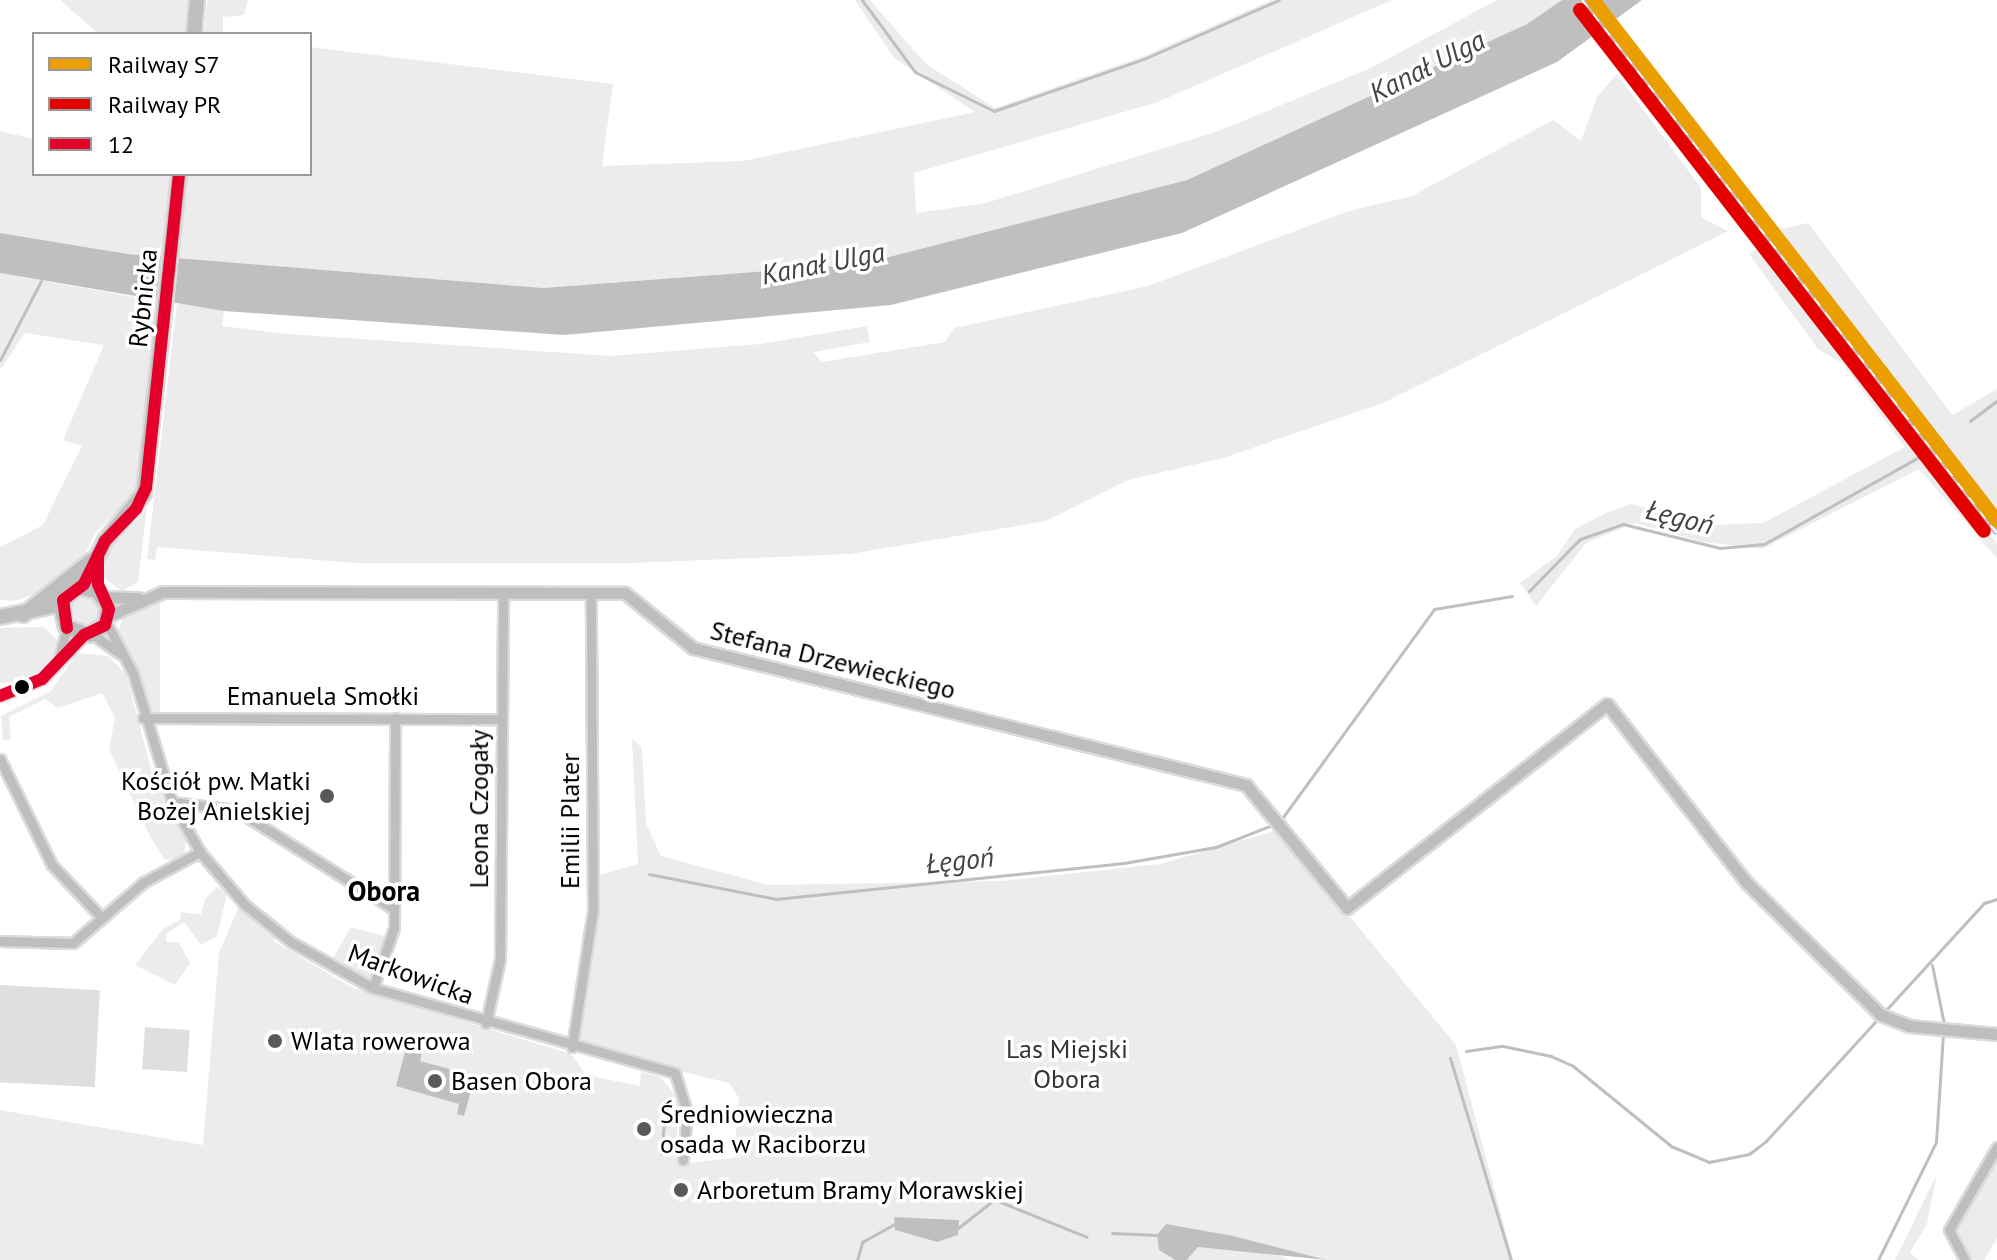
<!DOCTYPE html>
<meta charset="utf-8">
<style>
body{margin:0}
#map{position:relative;width:1997px;height:1260px;overflow:hidden;background:#fff;font-family:"PT Sans",sans-serif}
div>[style]{position:absolute}
[style*='--x']{left:calc(var(--x)*1px);top:calc(var(--y)*1px);width:calc(var(--w)*1px);rotate:calc(var(--a)*1deg)}
.green>*{inset:0;background:#ececec}
.round{border-radius:50%}
.water>*{inset:0;background:#bfbfbf}
.stream>*{height:3px;margin:-1.5px;padding:0 1.5px;transform-origin:1.5px;border-radius:1.5px;background:#bfbfbf}
.building>*{inset:0;background:#dfdfdf;transform-origin:0 0}
.roads{filter:drop-shadow(2px 0 #dbdbdb) drop-shadow(-2px 0 #dbdbdb) drop-shadow(0 2px #dbdbdb) drop-shadow(0 -2px #dbdbdb)}
.minor>*{height:9px;margin:-4.5px;padding:0 4.5px;transform-origin:4.5px;border-radius:4.5px;background:#bebebe}
.tertiary>*{height:11px;margin:-5.5px;padding:0 5.5px;transform-origin:5.5px;border-radius:5.5px;background:#bebebe}
.primary>*{height:14px;margin:-7px;padding:0 7px;transform-origin:7px;border-radius:7px;background:#bebebe}
.rail>*{height:6px;margin-top:-3px;transform-origin:0;background:repeating-linear-gradient(90deg,#fff 0 9px,#bebebe 0 18px);box-sizing:border-box;border-block:2px solid #bebebe}
.bus-1>*{height:12px;margin:-6px;padding:0 6px;transform-origin:6px;border-radius:6px;background:#e4002b}
.rail-1>*{height:14px;margin:-7px;padding:0 7px;transform-origin:7px;border-radius:7px;background:#eb9e00}
.rail-2>*{height:14px;margin:-7px;padding:0 7px;transform-origin:7px;border-radius:7px;background:#e50000}
.dots>*{width:22px;height:22px;translate:-50% -50%;box-sizing:border-box;border:4px solid #fff;border-radius:50%}
span{translate:-50% -50%;white-space:nowrap;text-align:center;line-height:1.15;-webkit-text-stroke:7px #fff;paint-order:stroke}
.street-label{font-size:26px;color:#000}
.poi-label{font-size:26px;color:#000}
.right{translate:-100% -50%;text-align:right}
.left{translate:0 -50%;text-align:left}
.park-label{font-size:26px;color:#333}
.water-label{font-size:28px;color:#444;font-style:italic}
.neighbourhood-label{font-size:28px;color:#000;font-weight:700}
.legend{position:absolute;left:32px;top:32px;width:280px;height:144px;box-sizing:border-box;background:#fff;border:2px solid #999;margin:0;padding:10px 14px;list-style:none;font-size:24px;color:#000}
.legend li{display:flex;align-items:center;gap:16px;height:40px}
.legend b{width:40px;border:2px solid #999}
</style>
<div id="map">
<div class="green">
<div style="clip-path:polygon(60px 0,190px 0,186px 34px,99px 34px)"></div>
<div style="clip-path:polygon(207px 0,248px 0,244px 15px,223px 17px,223px 34px,204px 34px)"></div>
<div style="clip-path:polygon(855px 0,870px 0,926px 64px,995px 108px,1144px 56px,1272px 0,1392px 0,1158px 102px,914px 173px,916px 213px,986px 203px,1216px 132px,1371px 68px,1497px 0,1562px 0,1527px 24px,1187px 180px,862px 264px,543px 288px,128px 254px,0 233px,0 131px,34px 139px,34px 174px,310px 174px,310px 47px,613px 84px,602px 166px,743px 161px,975px 112px,894px 58px)"></div>
<div style="clip-path:polygon(1617px 74px,1701px 188px,1701px 217px,1728px 231px,1383px 403px,1223px 458px,1128px 480px,1046px 521px,850px 554px,633px 563px,356px 563px,157px 547px,155px 560px,147px 559px,177px 303px,224px 311px,222px 326px,288px 334px,611px 356px,760px 344px,867px 326px,870px 342px,813px 352px,822px 362px,945px 342px,954px 328px,1148px 286px,1349px 211px,1412px 196px,1553px 120px,1581px 141px,1597px 97px)"></div>
<div style="clip-path:polygon(1808px 223px,1952px 415px,1997px 389px,1997px 513px,1777px 230px)"></div>
<div style="clip-path:polygon(1762px 245px,1997px 544px,1997px 558px,1919px 469px,1762px 549px,1703px 542px,1635px 523px,1586px 543px,1536px 606px,1520px 583px,1557px 556px,1575px 529px,1608px 512px,1631px 504px,1712px 525px,1763px 523px,1905px 447px,1842px 363px,1818px 349px,1749px 254px)"></div>
<div style="clip-path:polygon(0 273px,157px 301px,135px 494px,96px 532px,80px 562px,44px 591px,15px 601px,0 600px,0 547px,43px 525px,82px 446px,63px 440px,104px 345px,25px 333px,0 370px)"></div>
<div style="clip-path:polygon(147px 505px,138px 582px,122px 591px,100px 575px,102px 560px)"></div>
<div class="round" style="left:69px;top:595px;width:32px;height:32px"></div>
<div style="clip-path:polygon(160px 597px,160px 712px,155px 712px,147px 708px,139px 672px,117px 634px,124px 615px)"></div>
<div style="clip-path:polygon(44px 627px,62px 645px,54px 660px,27px 681px,0 683px,0 628px)"></div>
<div style="clip-path:polygon(77px 653px,108px 656px,126px 674px,153px 776px,186px 841px,184px 857px,165px 860px,151px 838px,109px 749px,115px 718px,102px 693px,58px 708px,45px 699px,9px 717px,11px 739px,3px 741px,1px 716px,51px 691px)"></div>
<div style="clip-path:polygon(evenodd,632px 738px,642px 748px,646px 824px,661px 856px,769px 885px,1001px 881px,1160px 864px,1278px 830px,1456px 1045px,1513px 1260px,1327px 1260px,1205px 1232px,1159px 1250px,1175px 1260px,0 1260px,0 1110px,203px 1145px,219px 953px,240px 904px,276px 936px,273px 941px,353px 988px,571px 1054px,586px 1075px,640px 1086px,641px 1072px,660px 1077px,678px 1098px,677px 1164px,734px 1158px,739px 1098px,729px 1083px,575px 1046px,596px 876px,638px 864px,632px 738px,894px 1217px,958px 1220px,958px 1235px,936px 1242px,895px 1230px,894px 1217px)"></div>
<div style="clip-path:polygon(217px 887px,227px 894px,217px 936px,201px 945px,184px 922px,167px 933px,166px 942px,179px 943px,190px 963px,175px 985px,135px 965px,163px 929px,180px 920px,181px 912px,201px 915px,205px 899px)"></div>
<div style="clip-path:polygon(351px 927px,389px 937px,370px 979px,331px 962px)"></div>
<div style="clip-path:polygon(1997px 1156px,1997px 1238px,1984px 1260px,1972px 1260px,1955px 1227px)"></div>
<div style="clip-path:polygon(1937px 1174px,1927px 1224px,1910px 1252px,1918px 1260px,1895px 1260px)"></div>
<div style="clip-path:polygon(1198px 1247px,1270px 1251px,1289px 1260px,1187px 1260px)"></div>
</div>
<div class="water">
<div style="clip-path:polygon(1562px 0,1642px 0,1557px 62px,1182px 233px,891px 305px,564px 335px,224px 311px,0 273px,0 233px,128px 254px,543px 288px,862px 264px,1187px 180px,1527px 24px)"></div>
<div style="clip-path:polygon(406px 1048px,422px 1053px,420px 1061px,475px 1076px,464px 1116px,457px 1114px,459px 1104px,396px 1086px)"></div>
<div style="clip-path:polygon(894px 1217px,959px 1220px,958px 1235px,937px 1242px,895px 1230px)"></div>
<div style="clip-path:polygon(1166px 1224px,1233px 1236px,1327px 1260px,1198px 1247px,1187px 1260px,1175px 1260px,1159px 1250px,1157px 1235px)"></div>
</div>
<div class="stream">
<div style="--x:862;--y:0;--w:89;--a:53.6"></div>
<div style="--x:915;--y:72;--w:88;--a:26.3"></div>
<div style="--x:994;--y:111;--w:161;--a:-19.2"></div>
<div style="--x:1146;--y:58;--w:145;--a:-23.6"></div>
<div style="--x:0;--y:360;--w:89;--a:-62.6"></div>
<div style="--x:1970;--y:421;--w:34;--a:-37"></div>
<div style="--x:1529;--y:591;--w:73;--a:-45.6"></div>
<div style="--x:1580;--y:539;--w:46;--a:-19.2"></div>
<div style="--x:1623;--y:524;--w:100;--a:13.9"></div>
<div style="--x:1720;--y:548;--w:44;--a:-5.2"></div>
<div style="--x:1764;--y:544;--w:178;--a:-29.3"></div>
<div style="--x:1283;--y:817;--w:257;--a:-54"></div>
<div style="--x:1434;--y:609;--w:79;--a:-9.5"></div>
<div style="--x:649;--y:874;--w:129;--a:11.1"></div>
<div style="--x:776;--y:899;--w:350;--a:-5.9"></div>
<div style="--x:1124;--y:863;--w:93;--a:-9.9"></div>
<div style="--x:1216;--y:847;--w:60;--a:-21.4"></div>
<div style="--x:1932;--y:965;--w:60;--a:78.5"></div>
<div style="--x:1885;--y:1011;--w:147;--a:-47.5"></div>
<div style="--x:1984;--y:903;--w:14;--a:-17"></div>
<div style="--x:1466;--y:1051;--w:37;--a:-8"></div>
<div style="--x:1503;--y:1046;--w:49;--a:11.8"></div>
<div style="--x:1551;--y:1056;--w:24;--a:24"></div>
<div style="--x:1573;--y:1066;--w:127;--a:39.2"></div>
<div style="--x:1671;--y:1146;--w:41;--a:22.8"></div>
<div style="--x:1709;--y:1162;--w:41;--a:-11.3"></div>
<div style="--x:1749;--y:1154;--w:21;--a:-37"></div>
<div style="--x:1766;--y:1141;--w:164;--a:-47.5"></div>
<div style="--x:1450;--y:1058;--w:211;--a:73.2"></div>
<div style="--x:661;--y:1154;--w:52;--a:-84.5"></div>
<div style="--x:993;--y:1199;--w:101;--a:22"></div>
<div style="--x:958;--y:1228;--w:41;--a:-38"></div>
<div style="--x:1112;--y:1233;--w:45;--a:2.5"></div>
<div style="--x:857;--y:1260;--w:19;--a:-74"></div>
<div style="--x:862;--y:1242;--w:37;--a:-29"></div>
<div style="--x:1878;--y:1260;--w:131;--a:-63.8"></div>
<div style="--x:1936;--y:1142;--w:107;--a:-86.3"></div>
</div>
<div class="building">
<div style="left:0;top:985px;width:100px;height:97px;rotate:3deg"></div>
<div style="left:145px;top:1027px;width:45px;height:42px;rotate:4deg"></div>
</div>
<div class="roads">
<div class="minor">
<div style="--x:106;--y:622;--w:58;--a:62.1"></div>
<div style="--x:133;--y:673;--w:135;--a:73.2"></div>
<div style="--x:172;--y:802;--w:57;--a:60.8"></div>
<div style="--x:200;--y:852;--w:70;--a:49.7"></div>
<div style="--x:245;--y:905;--w:59;--a:38.8"></div>
<div style="--x:291;--y:942;--w:94;--a:29.3"></div>
<div style="--x:373;--y:988;--w:314;--a:15.7"></div>
<div style="--x:675;--y:1073;--w:41;--a:72.9"></div>
<div style="--x:687;--y:1112;--w:48;--a:94.8"></div>
<div style="--x:92;--y:634;--w:35;--a:35"></div>
<div style="--x:58;--y:663;--w:36;--a:-76"></div>
<div style="--x:0;--y:696;--w:45;--a:-22"></div>
<div style="--x:42;--y:679;--w:61;--a:-46.3"></div>
<div style="--x:143;--y:718;--w:359;--a:0.2"></div>
<div style="--x:0;--y:759;--w:118;--a:63.9"></div>
<div style="--x:52;--y:865;--w:71;--a:46.7"></div>
<div style="--x:172;--y:802;--w:64;--a:7.1"></div>
<div style="--x:236;--y:810;--w:186;--a:32.1"></div>
<div style="--x:0;--y:941;--w:73;--a:1.6"></div>
<div style="--x:73;--y:943;--w:94;--a:-40.7"></div>
<div style="--x:144;--y:882;--w:64;--a:-28.2"></div>
<div style="--x:373;--y:988;--w:64;--a:-70.7"></div>
<div style="--x:394;--y:928;--w:210;--a:-89.7"></div>
<div style="--x:486;--y:1023;--w:66;--a:-77.7"></div>
<div style="--x:500;--y:959;--w:366;--a:-89.5"></div>
<div style="--x:572;--y:1047;--w:139;--a:-81.3"></div>
<div style="--x:593;--y:910;--w:317;--a:-90.4"></div>
<div style="--x:1965;--y:1260;--w:34;--a:-118"></div>
<div style="--x:1949;--y:1230;--w:96;--a:-60"></div>
</div>
<div class="tertiary">
<div style="--x:104;--y:597;--w:35;--a:2"></div>
<div style="--x:108;--y:616;--w:60;--a:-23.6"></div>
<div style="--x:163;--y:592;--w:462;--a:0.1"></div>
<div style="--x:625;--y:593;--w:87;--a:39"></div>
<div style="--x:693;--y:648;--w:570;--a:13.91"></div>
<div style="--x:1246;--y:785;--w:159;--a:50.6"></div>
<div style="--x:1347;--y:908;--w:330;--a:-38.1"></div>
<div style="--x:1607;--y:704;--w:227;--a:52"></div>
<div style="--x:1747;--y:883;--w:188;--a:44.6"></div>
<div style="--x:1881;--y:1015;--w:30;--a:21"></div>
<div style="--x:1909;--y:1026;--w:88;--a:5.2"></div>
</div>
<div class="primary">
<div style="--x:194;--y:34;--w:34;--a:-85"></div>
<div style="--x:80;--y:588;--w:17;--a:10"></div>
<div style="--x:97;--y:591;--w:19;--a:54"></div>
<div style="--x:108;--y:606;--w:19;--a:99"></div>
<div style="--x:105;--y:625;--w:19;--a:148"></div>
<div style="--x:89;--y:635;--w:24;--a:-161"></div>
<div style="--x:66;--y:627;--w:21;--a:-104"></div>
<div style="--x:61;--y:607;--w:15;--a:-62"></div>
<div style="--x:68;--y:594;--w:19;--a:-32"></div>
<div style="--x:84;--y:584;--w:48;--a:-64"></div>
<div style="--x:105;--y:541;--w:62;--a:-50.9"></div>
<div style="--x:144;--y:493;--w:321;--a:-83.7"></div>
<div style="--x:23;--y:615;--w:88;--a:-38.6"></div>
<div style="--x:0;--y:617;--w:63;--a:-11.8"></div>
</div>
</div>
<div class="rail">
<div style="--x:1582;--y:0;--w:676;--a:52.1"></div>
</div>
<div class="bus-1">
<div style="--x:67;--y:628;--w:28;--a:-98"></div>
<div style="--x:63;--y:600;--w:26;--a:-37"></div>
<div style="--x:84;--y:584;--w:48;--a:-64"></div>
<div style="--x:105;--y:541;--w:45;--a:-45.9"></div>
<div style="--x:136;--y:509;--w:23;--a:-65"></div>
<div style="--x:146;--y:488;--w:316;--a:-84"></div>
<div style="--x:0;--y:696;--w:45;--a:-22"></div>
<div style="--x:42;--y:679;--w:61;--a:-46.3"></div>
<div style="--x:84;--y:635;--w:23;--a:-25"></div>
<div style="--x:105;--y:625;--w:16;--a:-76"></div>
<div style="--x:109;--y:609;--w:27;--a:-114"></div>
<div style="--x:98;--y:584;--w:29;--a:-90"></div>
</div>
<div class="rail-1">
<div style="--x:1593;--y:0;--w:659;--a:52.21"></div>
</div>
<div class="rail-2">
<div style="--x:1580;--y:10;--w:659;--a:52.21"></div>
</div>
<div class="dots">
<div style="left:22px;top:687px;background:#000"></div>
<div style="left:327px;top:796px;background:#595959"></div>
<div style="left:275px;top:1041px;background:#595959"></div>
<div style="left:435px;top:1081px;background:#595959"></div>
<div style="left:644px;top:1129px;background:#595959"></div>
<div style="left:681px;top:1190px;background:#595959"></div>
</div>
<div class="street-label">
<span style="left:143px;top:298px;rotate:-84deg">Rybnicka</span>
<span style="left:833px;top:660px;rotate:14deg">Stefana Drzewieckiego</span>
<span style="left:323px;top:696px">Emanuela Smołki</span>
<span style="left:479px;top:809px;rotate:-90deg">Leona Czogały</span>
<span style="left:570px;top:821px;rotate:-90deg">Emilii Plater</span>
<span style="left:411px;top:974px;rotate:20deg">Markowicka</span>
</div>
<div class="poi-label">
<span class="right" style="left:311px;top:796px">Kościół pw. Matki<br>Bożej Anielskiej</span>
<span class="left" style="left:291px;top:1041px">WIata rowerowa</span>
<span class="left" style="left:451px;top:1081px">Basen Obora</span>
<span class="left" style="left:660px;top:1129px">Średniowieczna<br>osada w Raciborzu</span>
<span class="left" style="left:697px;top:1190px">Arboretum Bramy Morawskiej</span>
</div>
<div class="park-label">
<span style="left:1067px;top:1064px">Las Miejski<br>Obora</span>
</div>
<div class="water-label">
<span style="left:1427px;top:66px;rotate:-27deg">Kanał Ulga</span>
<span style="left:823px;top:263px;rotate:-11deg">Kanał Ulga</span>
<span style="left:1680px;top:517px;rotate:14deg">Łęgoń</span>
<span style="left:960px;top:860px;rotate:-6deg">Łęgoń</span>
</div>
<div class="neighbourhood-label">
<span style="left:384px;top:891px">Obora</span>
</div>
<ul class="legend">
<li><b style="height:10px;background:#eb9e00"></b>Railway S7</li>
<li><b style="height:10px;background:#e50000"></b>Railway PR</li>
<li><b style="height:10px;background:#e4002b"></b>12</li>
</ul>
</div>
